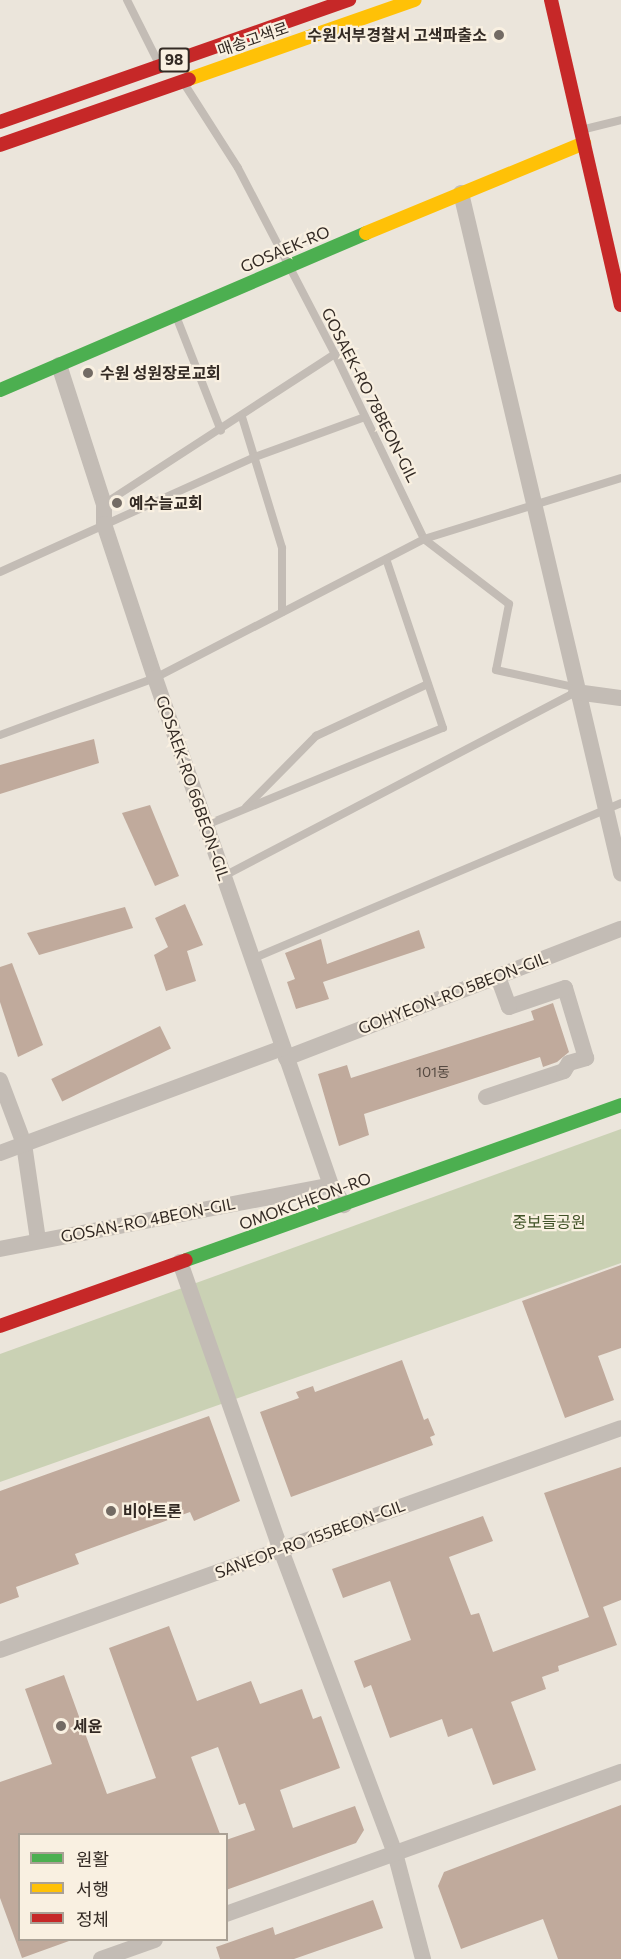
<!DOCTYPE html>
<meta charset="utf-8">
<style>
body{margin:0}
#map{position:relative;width:621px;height:1959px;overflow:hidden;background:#ebe5db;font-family:Commissioner,"Noto Sans KR",sans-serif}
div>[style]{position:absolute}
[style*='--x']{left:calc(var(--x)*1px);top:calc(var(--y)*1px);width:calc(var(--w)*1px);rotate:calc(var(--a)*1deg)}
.green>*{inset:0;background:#cad1b4}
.building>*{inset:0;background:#c0aa9c;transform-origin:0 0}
.lane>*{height:8px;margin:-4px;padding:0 4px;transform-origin:4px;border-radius:4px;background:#c3bcb5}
.street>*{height:16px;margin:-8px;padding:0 8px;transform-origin:8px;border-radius:8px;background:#c3bcb5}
.fast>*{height:14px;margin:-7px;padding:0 7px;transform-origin:7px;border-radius:7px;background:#4caf50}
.slow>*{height:14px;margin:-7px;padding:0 7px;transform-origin:7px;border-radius:7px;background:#ffc107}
.jam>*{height:14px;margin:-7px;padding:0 7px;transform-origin:7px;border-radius:7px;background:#c62828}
.dots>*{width:16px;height:16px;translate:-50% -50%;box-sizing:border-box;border:3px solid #f9f0e1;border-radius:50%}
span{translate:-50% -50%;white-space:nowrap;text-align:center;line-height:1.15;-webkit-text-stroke:4.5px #f9f0e1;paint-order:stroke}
.number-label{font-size:14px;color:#564a42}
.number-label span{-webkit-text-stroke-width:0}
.shield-label span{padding:2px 4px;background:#f9f0e1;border:2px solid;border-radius:4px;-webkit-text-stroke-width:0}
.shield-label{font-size:15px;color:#332a24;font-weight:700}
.poi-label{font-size:16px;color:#332a24;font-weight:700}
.right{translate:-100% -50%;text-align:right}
.left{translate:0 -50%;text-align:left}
.street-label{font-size:16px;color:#332a24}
.park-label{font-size:16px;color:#405227}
.legend{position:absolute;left:18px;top:1833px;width:210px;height:108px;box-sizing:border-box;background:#f9f0e1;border:2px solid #aaa195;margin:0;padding:8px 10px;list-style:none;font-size:18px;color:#332a24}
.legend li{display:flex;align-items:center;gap:12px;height:30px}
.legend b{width:30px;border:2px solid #aaa195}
</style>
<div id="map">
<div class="green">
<div style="clip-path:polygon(621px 1129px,621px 1263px,0 1482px,0 1354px)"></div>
</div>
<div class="building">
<div style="clip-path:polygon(94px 739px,99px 763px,0 794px,0 765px)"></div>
<div style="clip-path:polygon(150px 805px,179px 876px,155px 886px,122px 813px)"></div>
<div style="clip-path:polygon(185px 904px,203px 945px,187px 951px,196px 981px,166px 991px,154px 955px,168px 947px,155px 918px)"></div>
<div style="clip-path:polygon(125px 907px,133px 928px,39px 955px,27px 933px)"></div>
<div style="clip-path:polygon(419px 930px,425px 948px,323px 982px,329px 999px,296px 1009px,287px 982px,295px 979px,285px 953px,321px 939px,327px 964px)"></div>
<div style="clip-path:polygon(12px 963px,43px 1045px,18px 1057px,0 1002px,0 967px)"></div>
<div style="clip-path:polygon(553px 1003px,569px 1052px,557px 1062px,543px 1067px,540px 1057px,364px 1114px,369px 1135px,339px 1146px,318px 1074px,347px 1065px,351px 1078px,534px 1020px,531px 1011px)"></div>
<div style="left:160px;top:1026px;width:25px;height:121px;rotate:64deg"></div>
<div style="clip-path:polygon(621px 1265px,621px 1348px,598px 1356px,614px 1400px,565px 1418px,522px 1301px)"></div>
<div style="clip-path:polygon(402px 1360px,424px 1420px,428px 1418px,435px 1435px,430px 1437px,433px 1445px,291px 1497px,260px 1412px,299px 1398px,296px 1392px,313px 1386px,315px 1392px)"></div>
<div style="clip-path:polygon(209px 1416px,240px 1501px,194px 1521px,190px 1512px,75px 1554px,79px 1564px,16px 1587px,19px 1597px,0 1604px,0 1491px)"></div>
<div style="clip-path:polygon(621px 1467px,621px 1600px,603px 1607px,617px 1645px,558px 1666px,559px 1671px,542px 1677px,546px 1689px,511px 1702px,536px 1770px,493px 1785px,472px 1728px,448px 1737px,442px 1719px,390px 1738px,371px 1685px,364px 1688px,354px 1661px,411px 1640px,390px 1581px,343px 1598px,332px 1569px,483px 1516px,493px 1541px,449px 1557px,471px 1615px,479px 1613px,493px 1652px,589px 1617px,544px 1493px)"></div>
<div style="clip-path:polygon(169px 1626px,197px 1701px,251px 1681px,260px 1704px,302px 1689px,313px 1719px,321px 1716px,340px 1768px,280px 1790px,293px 1828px,355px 1806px,364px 1830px,356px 1843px,226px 1890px,226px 1840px,255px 1830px,245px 1803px,239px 1805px,218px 1747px,191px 1757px,220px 1834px,20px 1834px,20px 1940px,69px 1941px,22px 1958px,0 1898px,0 1782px,52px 1764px,25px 1689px,64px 1675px,107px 1794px,156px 1778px,109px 1648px)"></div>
<div style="clip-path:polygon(621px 1805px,621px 1959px,558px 1959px,543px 1919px,461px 1949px,438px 1886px,444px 1872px)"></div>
<div style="clip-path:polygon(373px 1900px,383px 1928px,294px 1959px,220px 1959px,216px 1947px,273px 1927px,275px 1935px)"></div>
</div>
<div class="lane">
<div style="--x:127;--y:0;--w:72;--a:63.4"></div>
<div style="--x:185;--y:85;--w:98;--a:57.4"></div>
<div style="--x:238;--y:168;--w:210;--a:62.5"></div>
<div style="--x:335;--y:354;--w:205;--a:64.3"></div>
<div style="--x:424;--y:539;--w:107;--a:37.4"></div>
<div style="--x:509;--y:604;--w:67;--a:101.1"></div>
<div style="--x:496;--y:670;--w:80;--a:12.3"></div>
<div style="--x:581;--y:130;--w:41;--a:-14"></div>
<div style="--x:176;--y:316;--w:123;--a:68.6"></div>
<div style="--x:242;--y:417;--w:137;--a:73"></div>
<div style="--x:282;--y:548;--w:64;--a:90"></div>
<div style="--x:104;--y:504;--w:275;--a:-33"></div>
<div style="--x:0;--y:572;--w:280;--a:-24.3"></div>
<div style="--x:255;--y:457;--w:117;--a:-20"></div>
<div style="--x:0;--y:735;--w:165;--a:-20.2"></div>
<div style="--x:155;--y:678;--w:303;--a:-27.3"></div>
<div style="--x:424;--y:539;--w:206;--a:-17.2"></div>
<div style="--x:246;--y:807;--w:100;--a:-45.4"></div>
<div style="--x:316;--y:736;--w:123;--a:-24.9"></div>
<div style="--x:206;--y:825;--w:256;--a:-22.3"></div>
<div style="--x:443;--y:728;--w:178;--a:-108.6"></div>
<div style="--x:224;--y:876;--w:397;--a:-27.6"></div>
<div style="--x:252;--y:959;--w:401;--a:-22.9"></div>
</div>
<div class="street">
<div style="--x:461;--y:193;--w:699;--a:76.76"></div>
<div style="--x:59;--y:365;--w:146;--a:72.1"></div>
<div style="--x:104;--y:504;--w:20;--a:90"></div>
<div style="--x:104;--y:524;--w:162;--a:71.7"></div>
<div style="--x:155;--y:678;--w:537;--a:70.86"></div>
<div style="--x:331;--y:1185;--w:24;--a:57"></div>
<div style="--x:576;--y:692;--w:45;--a:7.6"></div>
<div style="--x:286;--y:1058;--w:359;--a:-21.1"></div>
<div style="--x:0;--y:1080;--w:68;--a:69.4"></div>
<div style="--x:24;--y:1144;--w:97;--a:81.7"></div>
<div style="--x:486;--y:1097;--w:82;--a:-18.4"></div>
<div style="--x:564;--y:1071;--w:9;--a:-58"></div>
<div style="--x:569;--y:1063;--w:18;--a:-16"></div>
<div style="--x:586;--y:1058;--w:73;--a:-106.7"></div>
<div style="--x:565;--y:988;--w:59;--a:161.3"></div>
<div style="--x:509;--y:1007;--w:33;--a:-110"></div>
<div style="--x:0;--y:1153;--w:302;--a:-20.4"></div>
<div style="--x:0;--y:1249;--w:337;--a:-10.9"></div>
<div style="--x:180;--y:1262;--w:305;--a:70.7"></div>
<div style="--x:281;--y:1550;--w:324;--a:69.4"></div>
<div style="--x:395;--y:1853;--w:110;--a:75.2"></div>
<div style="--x:0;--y:1650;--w:659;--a:-19.67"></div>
<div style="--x:226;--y:1914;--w:420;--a:-19.8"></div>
<div style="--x:101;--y:1959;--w:57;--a:-19.4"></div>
</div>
<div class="fast">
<div style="--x:0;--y:390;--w:398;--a:-23.2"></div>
<div style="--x:186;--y:1260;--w:462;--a:-19.6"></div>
</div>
<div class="slow">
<div style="--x:189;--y:79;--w:239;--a:-19.3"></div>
<div style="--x:366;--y:233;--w:236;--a:-22.4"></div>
</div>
<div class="jam">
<div style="--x:551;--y:0;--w:313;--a:77.1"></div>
<div style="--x:0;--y:122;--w:370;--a:-19.3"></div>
<div style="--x:0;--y:145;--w:200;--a:-19.2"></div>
<div style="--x:0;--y:1326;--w:197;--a:-19.5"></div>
</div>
<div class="dots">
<div style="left:499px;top:35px;background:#736b64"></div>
<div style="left:88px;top:373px;background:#736b64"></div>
<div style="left:117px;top:503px;background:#736b64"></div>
<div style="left:111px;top:1511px;background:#736b64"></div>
<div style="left:61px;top:1726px;background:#736b64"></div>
</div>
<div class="number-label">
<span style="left:433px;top:1072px">101동</span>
</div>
<div class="shield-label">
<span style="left:174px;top:60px">98</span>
</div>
<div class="poi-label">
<span class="right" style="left:487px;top:35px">수원서부경찰서 고색파출소</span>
<span class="left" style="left:100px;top:373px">수원 성원장로교회</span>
<span class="left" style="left:129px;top:503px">예수늘교회</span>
<span class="left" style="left:123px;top:1511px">비아트론</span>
<span class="left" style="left:73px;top:1726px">세윤</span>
</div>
<div class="street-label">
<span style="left:253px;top:39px;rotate:-19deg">매송고색로</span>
<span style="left:285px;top:249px;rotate:-23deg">GOSAEK-RO</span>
<span style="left:370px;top:395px;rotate:63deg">GOSAEK-RO 78BEON-GIL</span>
<span style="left:193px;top:788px;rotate:71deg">GOSAEK-RO 66BEON-GIL</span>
<span style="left:453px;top:993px;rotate:-21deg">GOHYEON-RO 5BEON-GIL</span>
<span style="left:305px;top:1201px;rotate:-20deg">OMOKCHEON-RO</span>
<span style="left:148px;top:1220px;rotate:-11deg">GOSAN-RO 4BEON-GIL</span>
<span style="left:310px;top:1539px;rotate:-20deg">SANEOP-RO 155BEON-GIL</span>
</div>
<div class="park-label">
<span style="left:549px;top:1222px">중보들공원</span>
</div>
<ul class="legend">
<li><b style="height:8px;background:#4caf50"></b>원활</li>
<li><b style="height:8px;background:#ffc107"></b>서행</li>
<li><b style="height:8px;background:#c62828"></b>정체</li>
</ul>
</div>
